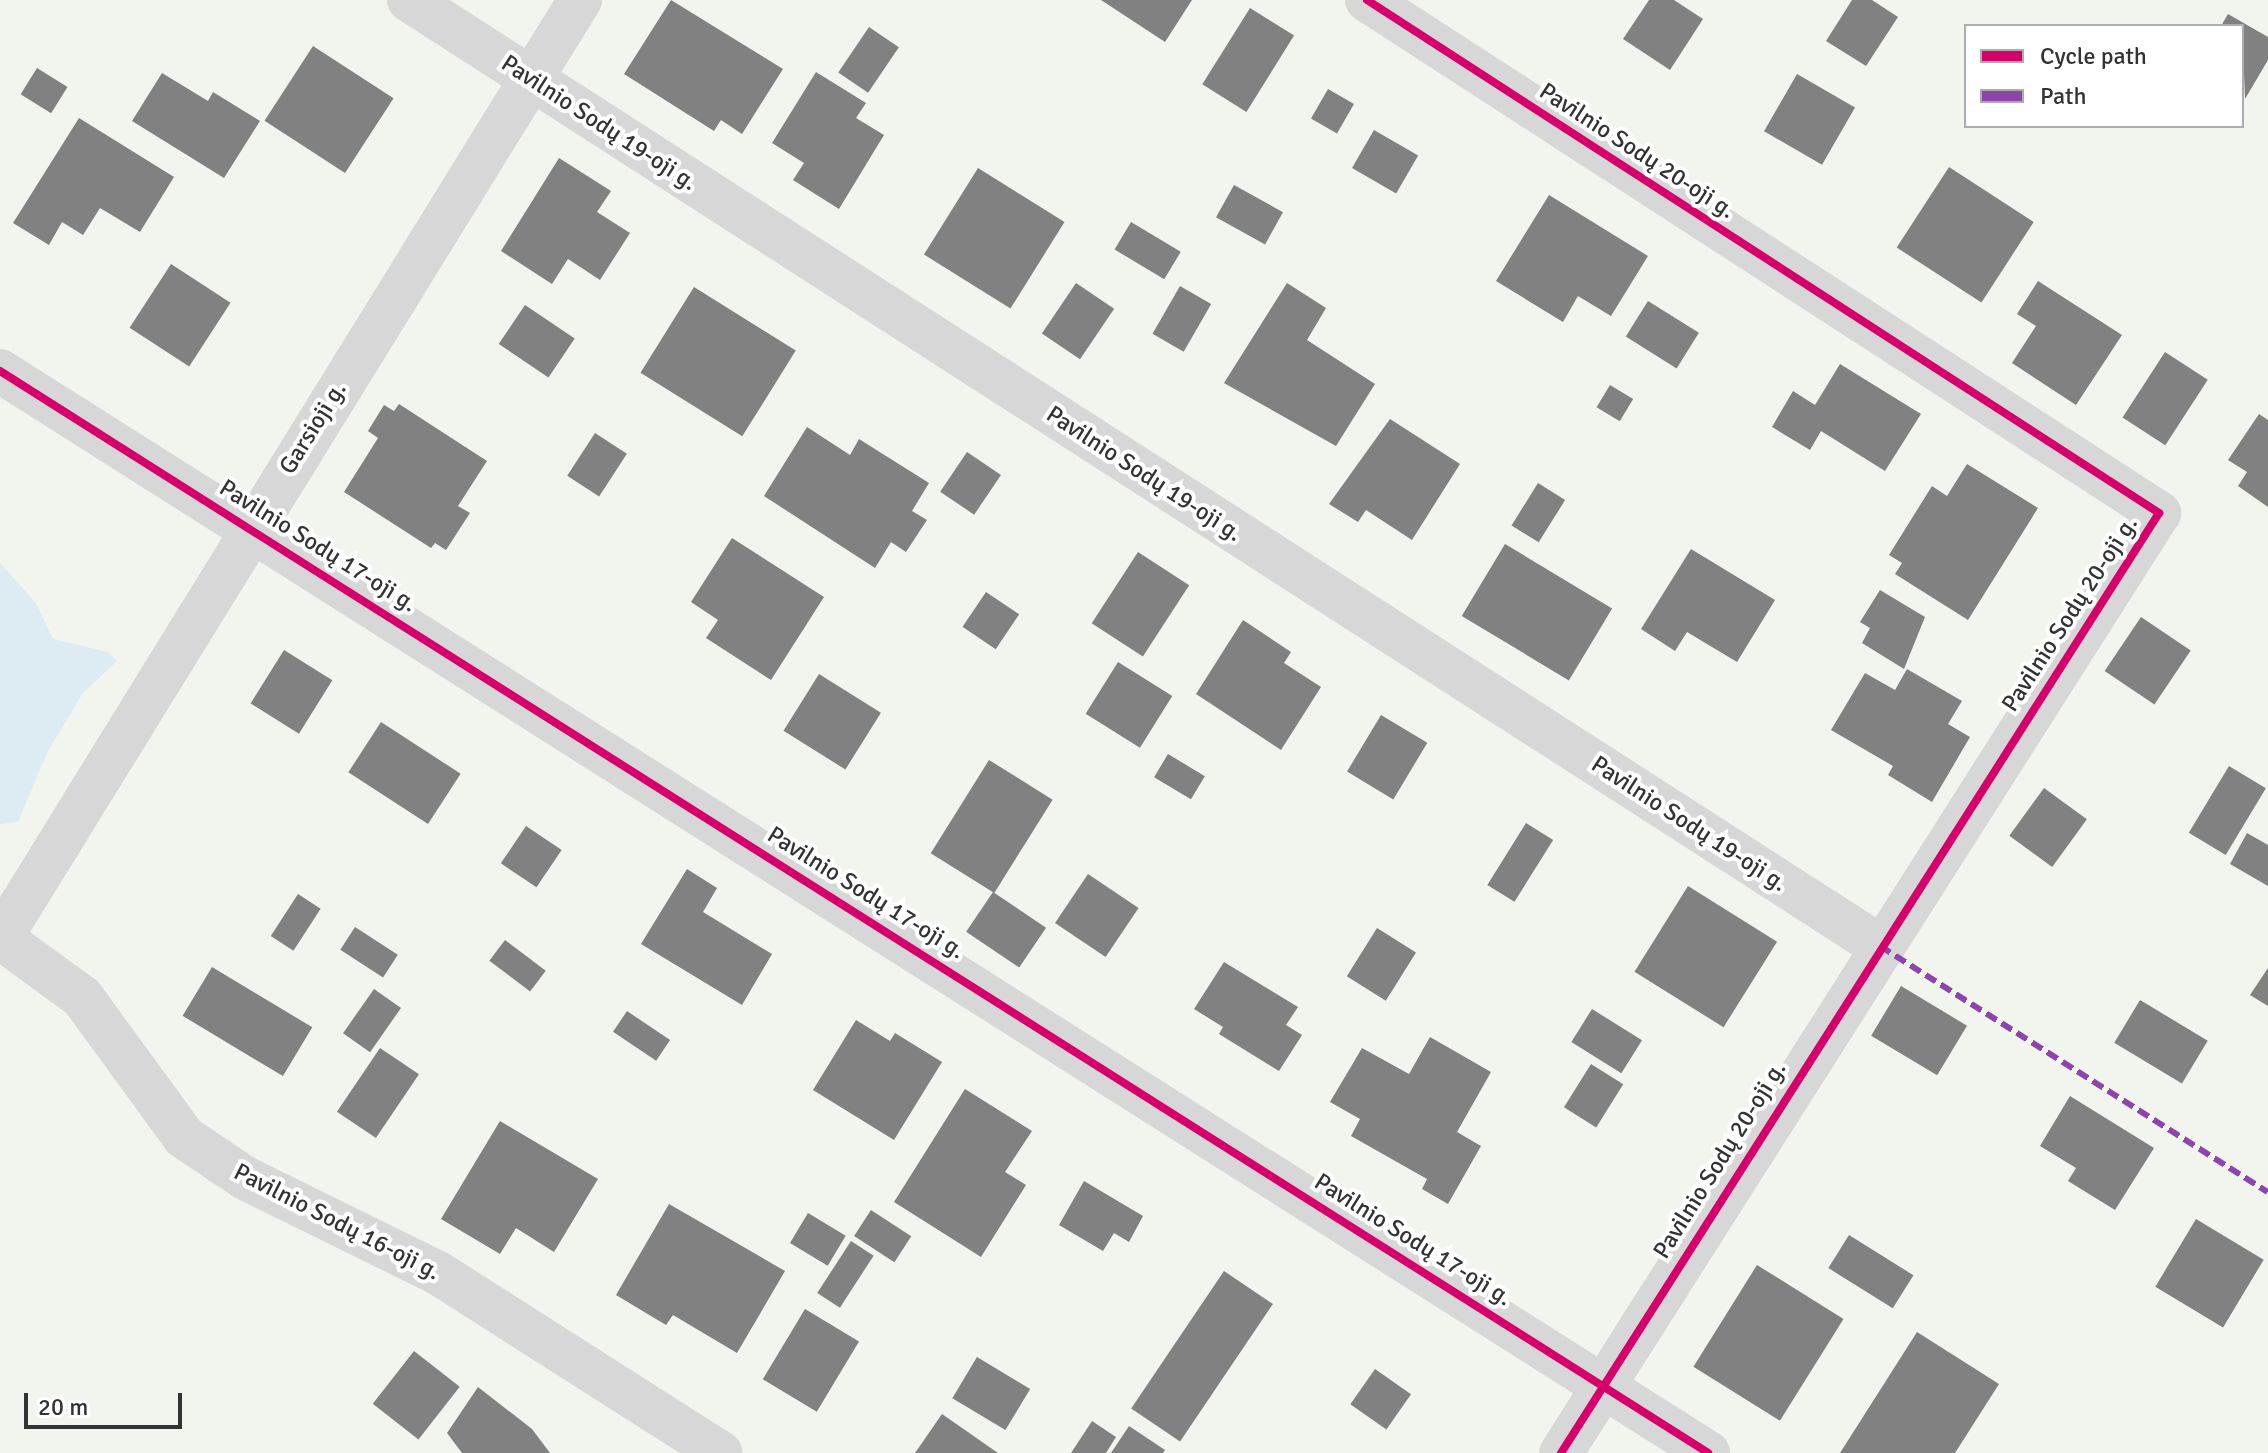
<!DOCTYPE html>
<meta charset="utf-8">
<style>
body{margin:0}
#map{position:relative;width:2268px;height:1453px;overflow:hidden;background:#fff;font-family:Signika,sans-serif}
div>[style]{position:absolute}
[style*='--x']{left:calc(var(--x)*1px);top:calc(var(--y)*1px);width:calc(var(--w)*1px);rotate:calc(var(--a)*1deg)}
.green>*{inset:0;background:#f1f5ed}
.water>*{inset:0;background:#ddebf3}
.building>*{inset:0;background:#818181;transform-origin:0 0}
.minor>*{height:44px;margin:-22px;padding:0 22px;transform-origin:22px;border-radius:22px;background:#d7d7d7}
.quiet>*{height:6px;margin-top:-3px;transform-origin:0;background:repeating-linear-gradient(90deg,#8e44ad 0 12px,transparent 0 18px)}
.cycleway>*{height:8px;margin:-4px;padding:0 4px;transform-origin:4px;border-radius:4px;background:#d6006c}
span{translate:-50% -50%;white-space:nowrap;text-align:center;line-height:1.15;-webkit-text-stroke:8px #fff;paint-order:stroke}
.street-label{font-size:24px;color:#333}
.legend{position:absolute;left:1964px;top:24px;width:280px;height:104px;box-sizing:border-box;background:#fff;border:2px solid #adadad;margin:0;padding:10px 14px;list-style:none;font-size:24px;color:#333}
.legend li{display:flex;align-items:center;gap:16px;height:40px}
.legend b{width:40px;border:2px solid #adadad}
.scale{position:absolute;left:24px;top:1393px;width:158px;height:36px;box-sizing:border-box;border:4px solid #333;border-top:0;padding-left:10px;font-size:24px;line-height:28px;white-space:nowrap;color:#333;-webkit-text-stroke:6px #fff;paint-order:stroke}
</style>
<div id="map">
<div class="green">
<div style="clip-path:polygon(evenodd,0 0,2268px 0,2268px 1453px,0 1453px,0 0,1966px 26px,2242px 26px,2242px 126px,1966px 126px,1966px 26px)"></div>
</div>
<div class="water">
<div style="clip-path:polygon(0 563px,36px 603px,53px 639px,108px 652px,117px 661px,83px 693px,47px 753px,18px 822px,0 824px)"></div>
</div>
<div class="building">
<div style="clip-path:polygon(671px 0,783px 69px,742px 134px,721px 120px,714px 131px,624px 74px)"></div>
<div style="clip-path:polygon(1101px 0,1192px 0,1165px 42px)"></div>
<div style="clip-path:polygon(1649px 0,1674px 0,1703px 19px,1670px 70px,1623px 39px)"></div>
<div style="clip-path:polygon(1852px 0,1872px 0,1898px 17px,1866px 66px,1826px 41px)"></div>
<div style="left:1250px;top:8px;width:52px;height:90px;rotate:32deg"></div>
<div style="clip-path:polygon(2228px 14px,2268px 37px,2268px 60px,2245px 99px,2242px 26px,2221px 26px)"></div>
<div style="left:869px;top:27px;width:36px;height:55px;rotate:34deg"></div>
<div style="left:313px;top:46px;width:96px;height:89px;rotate:33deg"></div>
<div style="left:37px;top:68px;width:36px;height:31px;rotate:32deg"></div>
<div style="clip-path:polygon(816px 72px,866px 103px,856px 118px,884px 135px,839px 209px,793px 180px,804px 163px,772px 143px)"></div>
<div style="clip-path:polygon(162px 73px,208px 101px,213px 92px,260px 121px,224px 178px,132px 121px)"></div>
<div style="left:1797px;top:74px;width:67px;height:66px;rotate:30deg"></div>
<div style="left:1328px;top:89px;width:30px;height:34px;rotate:30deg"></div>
<div style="clip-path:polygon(79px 118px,174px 177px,140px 232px,100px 208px,83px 235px,62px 222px,49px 245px,13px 223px)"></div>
<div style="left:1374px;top:130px;width:51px;height:44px;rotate:30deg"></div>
<div style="clip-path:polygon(559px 158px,611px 191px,597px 212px,630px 233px,600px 280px,568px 259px,552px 284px,501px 251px)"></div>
<div style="left:1949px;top:167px;width:101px;height:96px;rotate:33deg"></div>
<div style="left:978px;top:168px;width:102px;height:102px;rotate:32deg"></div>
<div style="left:1234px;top:185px;width:56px;height:37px;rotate:29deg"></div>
<div style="clip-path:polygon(1549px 195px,1648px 256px,1611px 316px,1578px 296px,1563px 322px,1496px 281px)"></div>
<div style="left:1131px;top:222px;width:58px;height:32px;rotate:31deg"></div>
<div style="left:171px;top:264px;width:71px;height:76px;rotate:33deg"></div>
<div style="clip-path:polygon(2038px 281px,2122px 335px,2076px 405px,2012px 363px,2036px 326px,2017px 314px)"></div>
<div style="left:1076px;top:283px;width:46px;height:61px;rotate:34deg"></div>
<div style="clip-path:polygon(1287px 283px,1326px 308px,1307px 340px,1375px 384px,1336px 446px,1224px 383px)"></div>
<div style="left:1180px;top:286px;width:36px;height:55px;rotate:30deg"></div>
<div style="left:694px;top:287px;width:120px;height:101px;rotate:32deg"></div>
<div style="left:1648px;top:301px;width:60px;height:42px;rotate:32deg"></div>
<div style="left:525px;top:305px;width:60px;height:47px;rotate:34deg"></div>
<div style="left:2165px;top:352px;width:51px;height:78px;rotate:33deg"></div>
<div style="clip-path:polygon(1840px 364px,1921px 414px,1885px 471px,1821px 431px,1810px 450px,1772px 427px,1793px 391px,1815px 405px)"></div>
<div style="left:1610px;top:385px;width:27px;height:26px;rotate:31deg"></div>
<div style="clip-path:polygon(399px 404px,487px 461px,458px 506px,470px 513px,446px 550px,435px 543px,431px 548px,344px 492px,378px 438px,368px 431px,384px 405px,394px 411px)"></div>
<div style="clip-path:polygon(2259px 414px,2268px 420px,2268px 507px,2238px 486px,2247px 472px,2228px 460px)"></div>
<div style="clip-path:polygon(1390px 419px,1460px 464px,1412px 540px,1366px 510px,1358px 522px,1329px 504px)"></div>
<div style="clip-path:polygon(807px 427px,850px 455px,859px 439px,929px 483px,912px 511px,927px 520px,906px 552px,891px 542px,875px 568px,764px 496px)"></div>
<div style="left:595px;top:433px;width:38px;height:51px;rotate:33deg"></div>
<div style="left:967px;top:452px;width:41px;height:48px;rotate:34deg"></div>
<div style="clip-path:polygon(1967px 464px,2038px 508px,1968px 620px,1895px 574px,1902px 563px,1889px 555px,1932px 486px,1947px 496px)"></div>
<div style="left:1538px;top:483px;width:32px;height:50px;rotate:32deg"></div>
<div style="clip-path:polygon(732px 538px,824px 597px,771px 680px,706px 638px,718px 620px,691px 602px)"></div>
<div style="left:1505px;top:544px;width:125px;height:84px;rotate:31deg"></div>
<div style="clip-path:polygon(1691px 549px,1775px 600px,1737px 662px,1687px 632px,1675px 651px,1641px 629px)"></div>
<div style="left:1138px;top:552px;width:61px;height:85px;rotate:33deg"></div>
<div style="clip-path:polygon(1880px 590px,1925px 617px,1904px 669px,1862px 643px,1870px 628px,1860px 622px)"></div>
<div style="left:986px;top:592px;width:40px;height:42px;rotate:34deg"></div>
<div style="left:2141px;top:617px;width:60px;height:65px;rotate:34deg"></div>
<div style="clip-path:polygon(1243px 620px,1291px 652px,1284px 663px,1321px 687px,1281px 750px,1196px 694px)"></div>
<div style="left:284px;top:650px;width:57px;height:63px;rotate:32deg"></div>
<div style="left:1118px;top:662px;width:64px;height:61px;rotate:32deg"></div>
<div style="clip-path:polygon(1907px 669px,1962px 701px,1948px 724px,1970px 737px,1932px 802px,1888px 775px,1893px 766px,1831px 730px,1865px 673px,1895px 690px)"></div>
<div style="left:819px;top:674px;width:73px;height:67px;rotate:32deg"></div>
<div style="left:1381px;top:715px;width:54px;height:66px;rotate:31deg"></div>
<div style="left:381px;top:722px;width:95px;height:60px;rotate:33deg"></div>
<div style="left:1168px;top:754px;width:43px;height:27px;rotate:31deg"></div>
<div style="left:989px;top:760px;width:75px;height:110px;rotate:32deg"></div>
<div style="left:2229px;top:766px;width:43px;height:78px;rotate:31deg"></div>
<div style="left:2044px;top:788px;width:53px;height:59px;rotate:36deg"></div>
<div style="left:1526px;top:823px;width:32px;height:73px;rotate:32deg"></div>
<div style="left:526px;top:826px;width:43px;height:45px;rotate:34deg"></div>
<div style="clip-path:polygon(2247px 833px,2268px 845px,2268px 886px,2230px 864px)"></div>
<div style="clip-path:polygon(687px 869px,717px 888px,703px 912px,772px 954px,742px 1005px,641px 944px)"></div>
<div style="left:1088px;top:874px;width:61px;height:59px;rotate:34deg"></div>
<div style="left:1688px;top:886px;width:105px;height:101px;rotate:32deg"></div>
<div style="left:993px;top:892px;width:64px;height:48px;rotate:34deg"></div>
<div style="left:298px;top:894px;width:27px;height:50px;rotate:33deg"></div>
<div style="left:355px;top:927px;width:51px;height:27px;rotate:33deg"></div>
<div style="left:1377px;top:928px;width:46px;height:57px;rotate:32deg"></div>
<div style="left:505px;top:940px;width:51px;height:26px;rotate:37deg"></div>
<div style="clip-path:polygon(1224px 962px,1298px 1007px,1286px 1025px,1302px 1035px,1279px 1071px,1219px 1034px,1223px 1027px,1194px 1009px)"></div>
<div style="left:212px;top:967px;width:117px;height:57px;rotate:31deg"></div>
<div style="clip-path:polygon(2268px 968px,2268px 1006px,2250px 995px)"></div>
<div style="left:1901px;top:986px;width:77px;height:58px;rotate:31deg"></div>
<div style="left:374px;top:989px;width:33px;height:54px;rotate:35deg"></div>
<div style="left:2140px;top:1000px;width:79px;height:50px;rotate:31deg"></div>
<div style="left:1592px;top:1009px;width:59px;height:39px;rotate:32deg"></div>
<div style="left:627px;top:1011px;width:52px;height:25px;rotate:34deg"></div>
<div style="clip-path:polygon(856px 1020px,890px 1041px,895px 1033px,942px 1062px,894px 1140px,813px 1090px)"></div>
<div style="clip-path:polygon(1430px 1037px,1491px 1072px,1457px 1132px,1481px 1146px,1448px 1204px,1422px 1189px,1427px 1179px,1351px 1136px,1360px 1119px,1330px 1102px,1362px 1048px,1409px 1074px)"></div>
<div style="left:380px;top:1048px;width:47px;height:77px;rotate:34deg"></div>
<div style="left:1591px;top:1064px;width:38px;height:51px;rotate:32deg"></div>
<div style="clip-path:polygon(965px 1089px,1032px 1131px,1005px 1172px,1026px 1185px,981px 1257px,894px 1202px)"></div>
<div style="clip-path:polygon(2070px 1096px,2154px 1148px,2115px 1210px,2068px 1181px,2076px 1168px,2040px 1146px)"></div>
<div style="clip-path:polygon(500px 1121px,598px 1179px,554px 1252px,516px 1228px,500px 1254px,441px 1219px)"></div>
<div style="clip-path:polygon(1084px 1181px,1143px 1216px,1129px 1242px,1114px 1233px,1103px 1251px,1059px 1225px)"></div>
<div style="clip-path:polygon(669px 1204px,785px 1271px,737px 1353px,673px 1315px,666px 1325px,616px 1295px)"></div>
<div style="left:871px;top:1210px;width:48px;height:31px;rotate:33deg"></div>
<div style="left:808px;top:1213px;width:44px;height:35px;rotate:31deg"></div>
<div style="left:2196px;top:1219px;width:79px;height:79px;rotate:31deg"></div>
<div style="left:1849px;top:1235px;width:76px;height:39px;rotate:32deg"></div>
<div style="left:851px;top:1241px;width:27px;height:62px;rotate:33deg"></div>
<div style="left:1757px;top:1265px;width:102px;height:120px;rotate:32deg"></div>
<div style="left:1224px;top:1271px;width:59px;height:166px;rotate:34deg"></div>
<div style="left:805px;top:1309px;width:63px;height:82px;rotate:31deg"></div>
<div style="clip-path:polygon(1917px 1332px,1999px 1384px,1955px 1453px,1840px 1453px)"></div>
<div style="left:414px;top:1351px;width:58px;height:67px;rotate:38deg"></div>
<div style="left:977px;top:1357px;width:62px;height:48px;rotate:31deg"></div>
<div style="left:1375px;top:1369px;width:44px;height:43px;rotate:35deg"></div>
<div style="clip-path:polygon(478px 1387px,532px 1429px,550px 1453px,462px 1453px,447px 1433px)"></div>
<div style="clip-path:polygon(942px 1414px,998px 1453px,915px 1453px)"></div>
<div style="clip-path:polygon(1092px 1421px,1116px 1437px,1106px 1453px,1071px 1453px)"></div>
<div style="clip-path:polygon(1129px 1426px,1165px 1450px,1163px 1453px,1111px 1453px)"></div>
</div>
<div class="minor">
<div style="--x:409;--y:0;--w:1749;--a:32.75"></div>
<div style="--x:1367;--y:0;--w:944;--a:32.93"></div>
<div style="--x:2159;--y:513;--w:1114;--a:122.46"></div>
<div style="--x:0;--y:371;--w:2022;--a:32.35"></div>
<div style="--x:1;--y:938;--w:100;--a:36.1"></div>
<div style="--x:82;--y:997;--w:173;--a:53.9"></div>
<div style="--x:184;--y:1137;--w:73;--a:33.9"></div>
<div style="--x:245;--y:1178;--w:215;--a:26.2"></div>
<div style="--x:438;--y:1273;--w:335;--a:32.5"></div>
<div style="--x:0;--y:939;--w:1104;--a:-58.3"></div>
</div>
<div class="quiet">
<div style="--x:1880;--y:946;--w:459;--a:32.4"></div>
</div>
<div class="cycleway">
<div style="--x:1367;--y:0;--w:944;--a:32.93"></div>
<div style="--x:2159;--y:513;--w:1114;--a:122.46"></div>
<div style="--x:0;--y:371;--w:2022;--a:32.35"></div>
</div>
<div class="street-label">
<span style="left:599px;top:123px;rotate:33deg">Pavilnio Sodų 19-oji g.</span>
<span style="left:1637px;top:151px;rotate:33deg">Pavilnio Sodų 20-oji g.</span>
<span style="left:313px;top:428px;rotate:-58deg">Garsioji g.</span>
<span style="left:1144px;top:474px;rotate:33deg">Pavilnio Sodų 19-oji g.</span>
<span style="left:318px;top:546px;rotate:32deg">Pavilnio Sodų 17-oji g.</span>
<span style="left:2070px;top:614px;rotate:-57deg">Pavilnio Sodų 20-oji g.</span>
<span style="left:1689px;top:824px;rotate:33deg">Pavilnio Sodų 19-oji g.</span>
<span style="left:866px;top:893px;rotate:32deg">Pavilnio Sodų 17-oji g.</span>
<span style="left:1720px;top:1160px;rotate:-58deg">Pavilnio Sodų 20-oji g.</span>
<span style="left:337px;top:1222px;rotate:27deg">Pavilnio Sodų 16-oji g.</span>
<span style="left:1413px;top:1240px;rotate:32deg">Pavilnio Sodų 17-oji g.</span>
</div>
<ul class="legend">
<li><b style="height:10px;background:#d6006c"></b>Cycle path</li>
<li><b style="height:10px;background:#8e44ad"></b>Path</li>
</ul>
<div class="scale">20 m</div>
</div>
